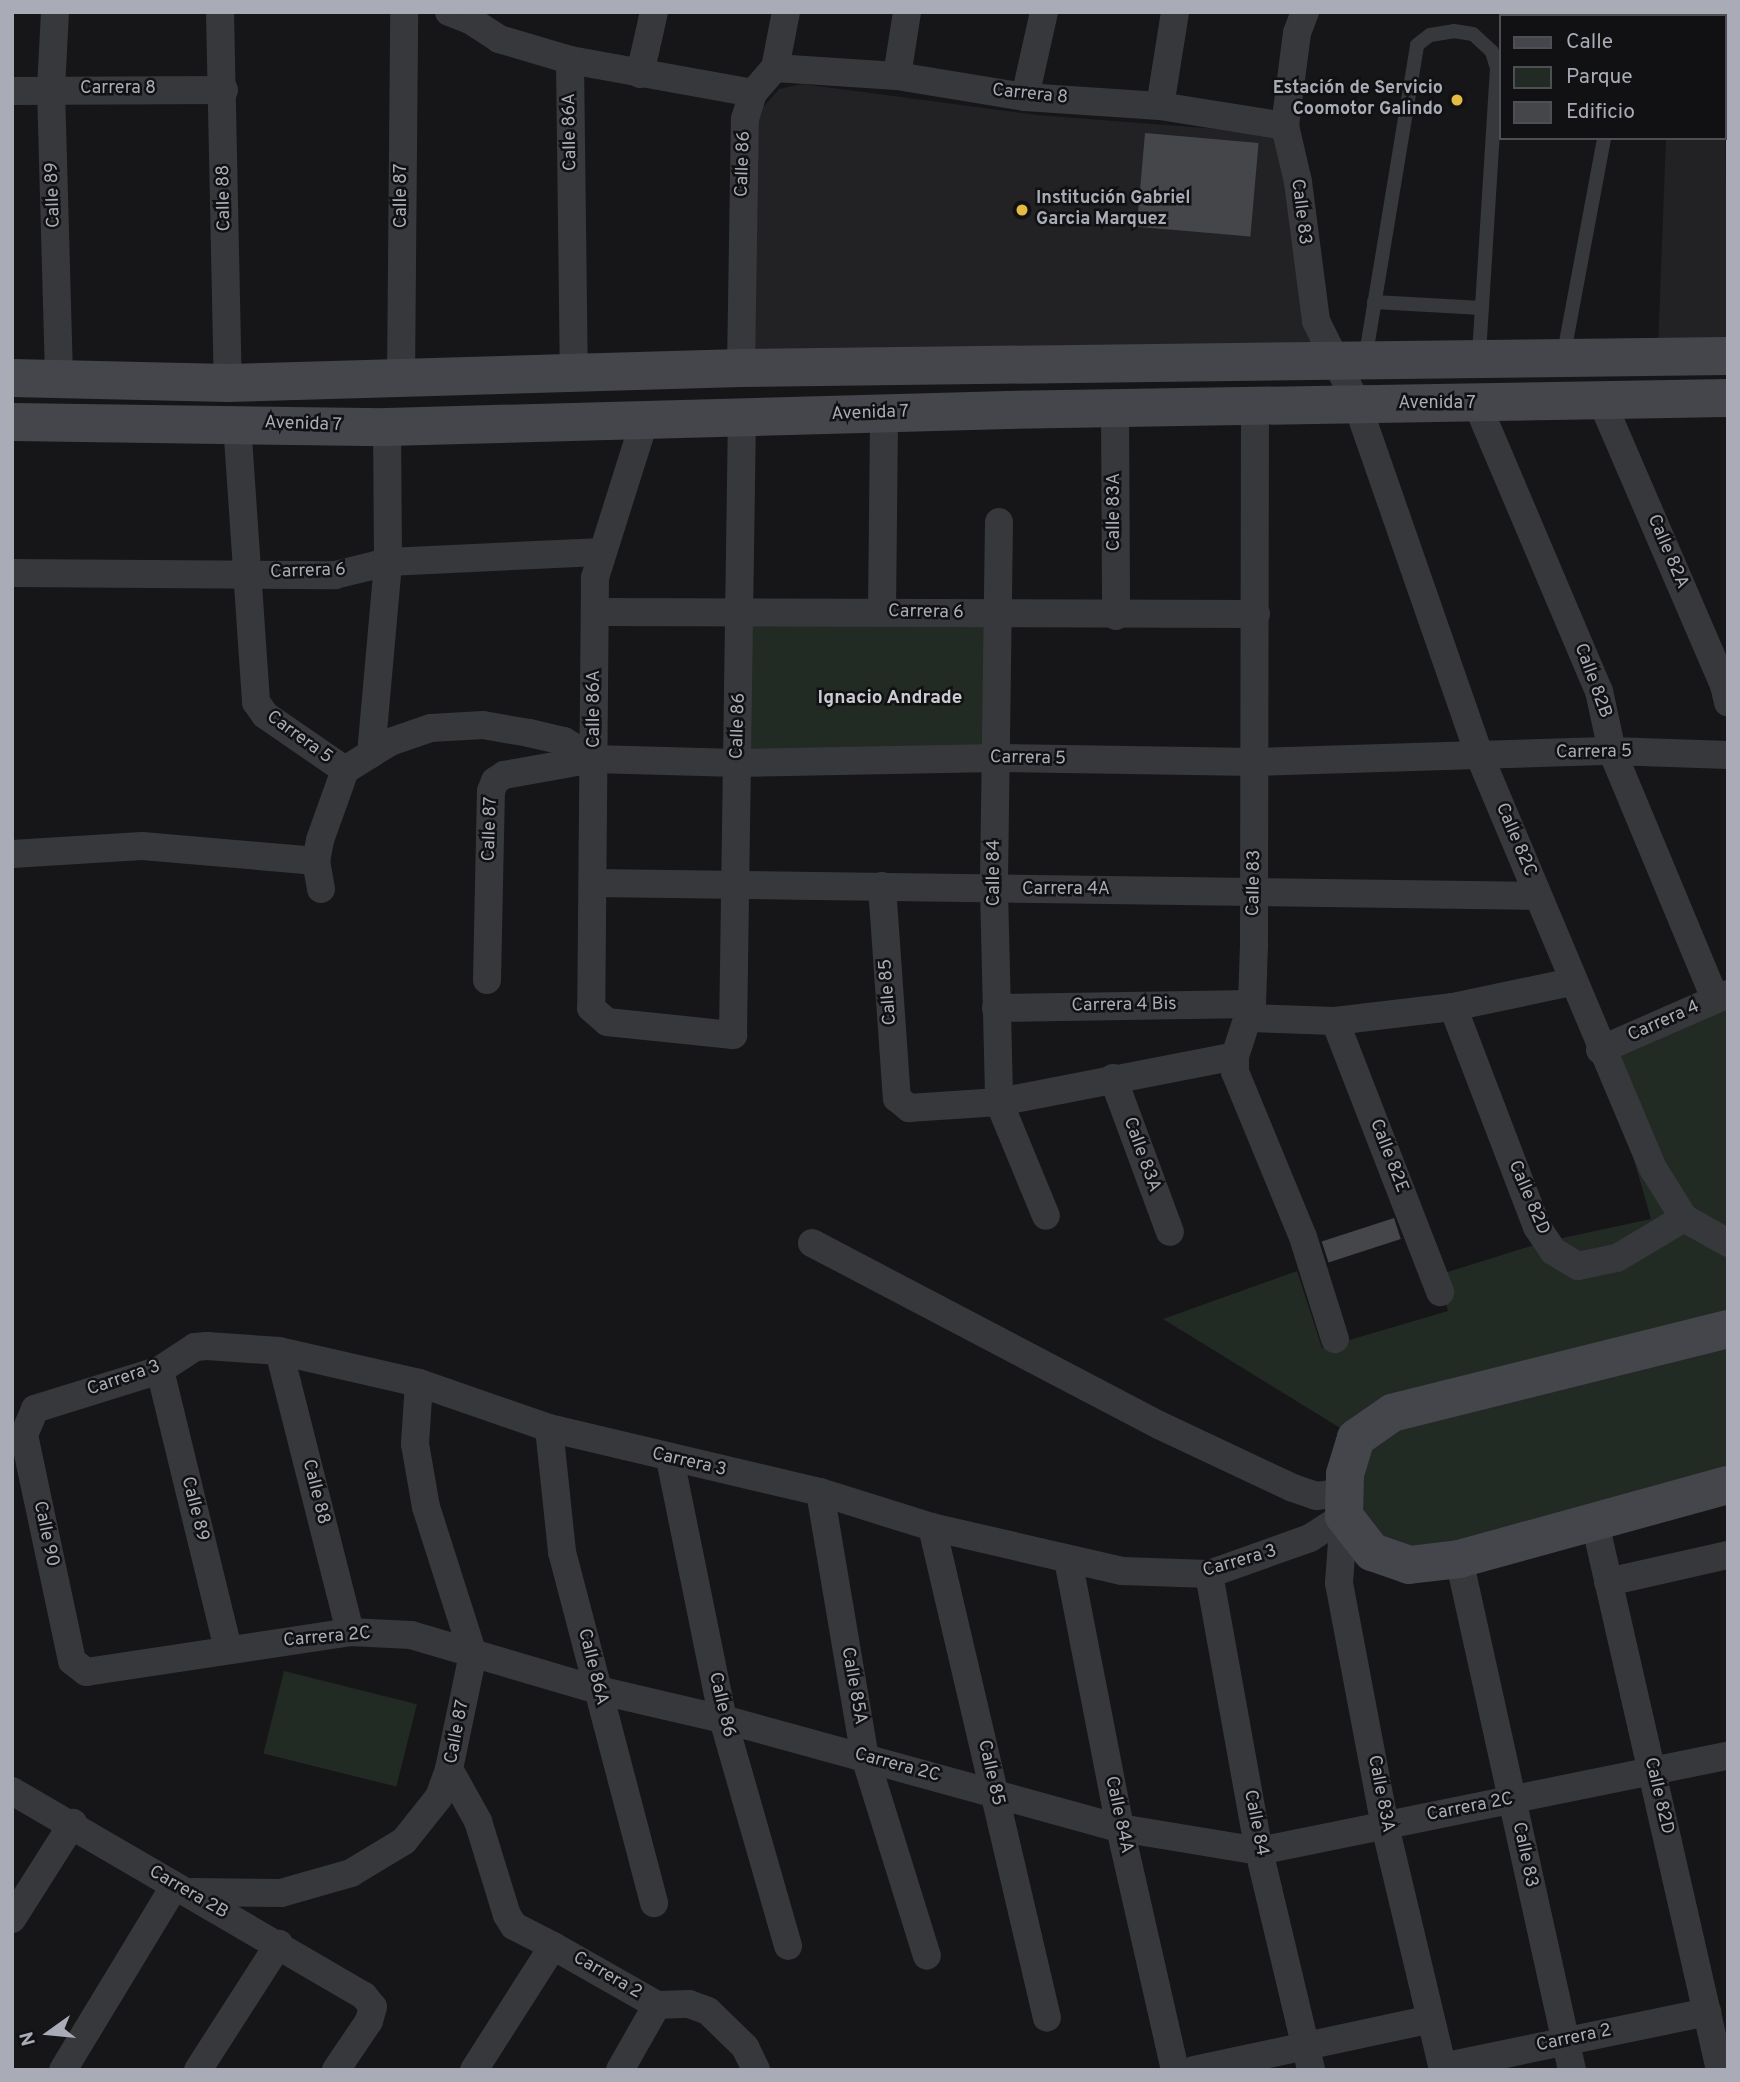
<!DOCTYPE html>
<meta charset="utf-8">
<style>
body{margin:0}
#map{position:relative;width:1740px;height:2082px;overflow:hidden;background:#161618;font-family:Overpass,sans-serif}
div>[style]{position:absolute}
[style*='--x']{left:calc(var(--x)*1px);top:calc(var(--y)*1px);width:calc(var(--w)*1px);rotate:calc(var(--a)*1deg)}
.built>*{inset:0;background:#222225}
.green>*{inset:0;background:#222a24;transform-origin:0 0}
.building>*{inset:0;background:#45464a;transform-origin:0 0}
.service>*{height:14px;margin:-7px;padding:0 7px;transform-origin:7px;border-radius:7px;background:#37383c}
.minor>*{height:28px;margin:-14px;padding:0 14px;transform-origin:14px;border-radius:14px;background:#37383c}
.secondary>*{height:38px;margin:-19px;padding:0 19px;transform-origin:19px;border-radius:19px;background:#45464c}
.dots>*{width:19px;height:19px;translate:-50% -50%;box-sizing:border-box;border:4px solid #111113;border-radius:50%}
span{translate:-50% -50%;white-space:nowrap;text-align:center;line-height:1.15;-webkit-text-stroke:5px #111113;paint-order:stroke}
.street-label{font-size:18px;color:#a9acb6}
.poi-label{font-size:18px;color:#a9acb6;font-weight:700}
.right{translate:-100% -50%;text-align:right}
.left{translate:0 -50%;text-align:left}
.neighbourhood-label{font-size:19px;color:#cacbd3;font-weight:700}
.frame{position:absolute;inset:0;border:14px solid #a9acb6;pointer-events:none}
.legend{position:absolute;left:1499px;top:14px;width:228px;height:126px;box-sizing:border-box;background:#111113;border:2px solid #4e4f54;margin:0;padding:9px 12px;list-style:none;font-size:21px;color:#a9acb6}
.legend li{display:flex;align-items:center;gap:14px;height:35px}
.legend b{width:35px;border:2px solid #4e4f54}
.north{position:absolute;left:14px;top:1998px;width:70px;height:70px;-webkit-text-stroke:5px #111113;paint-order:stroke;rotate:255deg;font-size:19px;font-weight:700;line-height:28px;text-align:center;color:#a9acb6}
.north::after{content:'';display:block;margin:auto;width:24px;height:32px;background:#a9acb6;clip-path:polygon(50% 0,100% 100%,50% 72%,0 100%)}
</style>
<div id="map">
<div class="built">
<div style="clip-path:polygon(1724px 49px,1728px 347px,1658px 348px,1666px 138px,1724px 138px)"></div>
<div style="clip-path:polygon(802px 84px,1037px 115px,1280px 134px,1320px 342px,745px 362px,751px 121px,779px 89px)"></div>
</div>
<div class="green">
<div style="left:745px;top:615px;width:249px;height:144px"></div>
<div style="clip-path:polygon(1728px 997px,1728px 1482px,1411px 1562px,1347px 1515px,1358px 1439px,1163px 1319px,1297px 1271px,1322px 1348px,1448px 1311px,1438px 1275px,1544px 1242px,1651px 1219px,1603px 1051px)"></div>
<div style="left:284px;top:1671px;width:137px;height:85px;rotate:14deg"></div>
</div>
<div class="building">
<div style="left:1145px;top:133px;width:114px;height:94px;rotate:5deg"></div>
<div style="left:1394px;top:1218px;width:22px;height:76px;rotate:72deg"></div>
</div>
<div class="service">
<div style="--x:1626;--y:16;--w:4;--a:-76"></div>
<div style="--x:1374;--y:302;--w:108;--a:3.2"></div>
<div style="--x:1563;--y:358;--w:224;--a:-79.4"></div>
<div style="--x:1365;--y:360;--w:319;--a:-80.6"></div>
<div style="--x:1417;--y:45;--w:16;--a:-38"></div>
<div style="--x:1430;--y:35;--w:24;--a:-9"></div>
<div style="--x:1454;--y:31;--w:19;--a:9"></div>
<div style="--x:1473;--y:34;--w:26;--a:43"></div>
<div style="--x:1492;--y:52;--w:17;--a:73"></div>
<div style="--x:1497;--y:68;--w:289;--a:93.6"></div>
</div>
<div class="minor">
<div style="--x:55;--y:12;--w:77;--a:93"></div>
<div style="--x:51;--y:89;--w:289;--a:88.4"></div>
<div style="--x:220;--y:12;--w:371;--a:88.8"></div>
<div style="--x:449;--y:12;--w:22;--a:21"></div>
<div style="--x:470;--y:20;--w:35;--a:33"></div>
<div style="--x:499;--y:39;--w:74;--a:16.5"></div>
<div style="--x:570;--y:60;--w:186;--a:10.2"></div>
<div style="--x:1305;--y:12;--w:22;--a:111"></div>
<div style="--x:1297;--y:33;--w:94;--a:97.4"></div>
<div style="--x:1285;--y:126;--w:57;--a:76.9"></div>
<div style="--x:1298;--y:182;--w:140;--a:82.6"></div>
<div style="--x:1316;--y:321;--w:93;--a:63.7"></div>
<div style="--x:1357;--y:404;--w:374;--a:70.8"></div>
<div style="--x:1480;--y:757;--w:448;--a:67.2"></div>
<div style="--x:1654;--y:1170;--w:57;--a:58"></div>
<div style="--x:1684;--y:1218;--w:51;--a:29.6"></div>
<div style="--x:570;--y:60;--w:313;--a:89.3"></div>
<div style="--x:775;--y:68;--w:122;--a:3.8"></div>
<div style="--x:897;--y:76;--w:130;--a:9.3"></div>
<div style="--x:1025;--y:97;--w:135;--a:3.8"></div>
<div style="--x:1160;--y:106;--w:127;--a:9.1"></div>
<div style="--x:640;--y:74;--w:64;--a:-77.3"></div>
<div style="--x:897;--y:76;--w:65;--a:-81.1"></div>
<div style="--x:12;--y:91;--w:212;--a:-0.3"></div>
<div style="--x:1025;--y:97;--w:87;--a:-77.4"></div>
<div style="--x:1160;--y:106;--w:95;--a:-80.9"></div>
<div style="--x:741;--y:368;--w:249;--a:-89.1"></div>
<div style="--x:745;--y:119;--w:27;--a:-73"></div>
<div style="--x:753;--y:93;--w:33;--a:-49"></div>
<div style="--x:775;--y:68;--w:57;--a:-78.9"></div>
<div style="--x:401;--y:379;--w:367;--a:-89.5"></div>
<div style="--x:1602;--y:402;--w:308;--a:66.7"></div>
<div style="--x:1724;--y:685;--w:18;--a:77"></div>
<div style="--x:1477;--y:404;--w:312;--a:67"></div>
<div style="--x:1599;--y:691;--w:61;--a:77.8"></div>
<div style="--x:1612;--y:751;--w:269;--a:67.4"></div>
<div style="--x:1255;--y:406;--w:538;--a:90.11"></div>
<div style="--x:1254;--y:944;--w:60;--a:91.9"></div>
<div style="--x:1252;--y:1004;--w:55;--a:108.1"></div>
<div style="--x:1235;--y:1056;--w:16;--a:90"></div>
<div style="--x:1235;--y:1072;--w:178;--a:67.6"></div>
<div style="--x:1303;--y:1237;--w:107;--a:72.6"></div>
<div style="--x:1115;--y:408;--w:208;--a:89.7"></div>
<div style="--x:645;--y:419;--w:167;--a:107.5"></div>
<div style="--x:595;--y:578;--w:430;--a:90.5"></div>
<div style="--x:591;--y:1008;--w:21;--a:41"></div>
<div style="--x:607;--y:1022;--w:127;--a:5.9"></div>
<div style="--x:733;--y:1035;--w:618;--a:-89.17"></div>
<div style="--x:237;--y:423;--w:280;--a:86.1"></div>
<div style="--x:256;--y:702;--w:16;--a:55"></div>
<div style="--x:265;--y:715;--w:97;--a:34.5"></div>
<div style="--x:999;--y:522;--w:368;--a:90.8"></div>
<div style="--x:994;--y:890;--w:212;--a:88.6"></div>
<div style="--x:999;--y:1102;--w:123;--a:67.6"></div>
<div style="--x:12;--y:573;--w:323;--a:0.4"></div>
<div style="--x:335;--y:575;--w:55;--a:-13.8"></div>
<div style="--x:388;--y:562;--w:215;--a:-2.7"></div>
<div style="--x:596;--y:612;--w:660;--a:0.17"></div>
<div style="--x:882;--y:612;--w:198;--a:-89.4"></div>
<div style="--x:371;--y:754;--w:193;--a:-84.9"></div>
<div style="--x:388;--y:562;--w:135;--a:-90.4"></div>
<div style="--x:12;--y:854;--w:130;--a:-3.5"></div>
<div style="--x:142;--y:846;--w:175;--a:4.9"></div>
<div style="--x:593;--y:883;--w:945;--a:0.79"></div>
<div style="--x:882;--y:886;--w:213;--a:86"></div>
<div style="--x:897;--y:1098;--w:16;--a:40"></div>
<div style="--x:909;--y:1108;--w:90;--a:-3.8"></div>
<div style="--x:999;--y:1102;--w:240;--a:-11"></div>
<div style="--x:321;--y:889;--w:28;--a:-100"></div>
<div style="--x:316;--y:861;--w:21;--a:-79"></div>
<div style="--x:320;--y:840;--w:74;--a:-70.3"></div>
<div style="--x:345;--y:770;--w:53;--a:-31.9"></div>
<div style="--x:390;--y:742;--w:43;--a:-18.9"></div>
<div style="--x:431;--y:728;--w:52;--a:-3.3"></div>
<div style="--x:483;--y:725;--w:47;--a:9.9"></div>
<div style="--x:529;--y:733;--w:36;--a:13"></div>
<div style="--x:564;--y:741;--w:35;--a:31"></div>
<div style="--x:594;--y:759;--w:144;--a:1.6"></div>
<div style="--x:738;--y:763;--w:258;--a:-1.1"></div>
<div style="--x:996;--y:758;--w:260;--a:0.9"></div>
<div style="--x:1256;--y:762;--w:356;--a:-1.8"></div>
<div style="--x:1612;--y:751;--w:116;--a:2"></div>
<div style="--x:487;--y:980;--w:189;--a:-88.8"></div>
<div style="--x:491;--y:791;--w:11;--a:-68"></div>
<div style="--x:495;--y:781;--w:11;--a:-34"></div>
<div style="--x:504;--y:775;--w:91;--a:-10.1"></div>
<div style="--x:1453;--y:1007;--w:235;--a:69.1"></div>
<div style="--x:1537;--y:1227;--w:29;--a:56"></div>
<div style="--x:1553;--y:1251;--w:29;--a:31"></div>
<div style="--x:1578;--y:1266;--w:40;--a:-12"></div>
<div style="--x:1617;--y:1258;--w:78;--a:-30.8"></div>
<div style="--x:996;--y:1008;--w:256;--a:-0.9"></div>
<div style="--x:1249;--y:1018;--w:86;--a:2"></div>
<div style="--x:1335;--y:1021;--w:119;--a:-6.8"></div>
<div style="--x:1453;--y:1007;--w:122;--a:-11.9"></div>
<div style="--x:1335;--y:1021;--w:291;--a:68.8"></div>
<div style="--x:1600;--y:1050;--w:140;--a:-23.6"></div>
<div style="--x:1113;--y:1078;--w:164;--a:69.7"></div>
<div style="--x:812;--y:1243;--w:392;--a:27.7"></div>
<div style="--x:1159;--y:1425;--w:148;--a:25.2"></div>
<div style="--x:1293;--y:1488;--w:24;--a:19"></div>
<div style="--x:1316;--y:1496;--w:17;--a:-7"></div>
<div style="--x:1333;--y:1494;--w:15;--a:-37"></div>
<div style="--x:279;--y:1351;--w:290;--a:75.8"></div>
<div style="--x:160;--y:1370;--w:287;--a:76.3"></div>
<div style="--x:419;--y:1383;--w:61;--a:93.8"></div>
<div style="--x:415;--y:1444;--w:64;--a:80.1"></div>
<div style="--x:426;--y:1507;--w:154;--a:72.3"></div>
<div style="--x:473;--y:1654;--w:117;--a:101.8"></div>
<div style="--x:449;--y:1769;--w:60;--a:60.9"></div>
<div style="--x:478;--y:1821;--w:98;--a:72.9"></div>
<div style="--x:507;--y:1915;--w:13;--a:58"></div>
<div style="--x:514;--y:1926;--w:44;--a:27.1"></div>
<div style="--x:553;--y:1946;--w:147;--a:122.5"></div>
<div style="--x:549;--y:1428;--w:125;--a:84"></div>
<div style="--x:562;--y:1552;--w:363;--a:75.3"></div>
<div style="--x:670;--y:1459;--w:265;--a:78.5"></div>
<div style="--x:723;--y:1719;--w:236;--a:74"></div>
<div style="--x:820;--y:1492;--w:269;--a:80.4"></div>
<div style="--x:865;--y:1757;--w:208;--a:72.7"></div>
<div style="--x:1344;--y:1516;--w:40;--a:147.1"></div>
<div style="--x:1310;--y:1538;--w:107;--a:160.4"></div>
<div style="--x:1209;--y:1574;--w:87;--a:-178"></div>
<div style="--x:1122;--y:1571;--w:195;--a:-167"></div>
<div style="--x:932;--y:1527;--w:117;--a:-162.6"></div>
<div style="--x:820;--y:1492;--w:278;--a:-166.7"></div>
<div style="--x:549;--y:1428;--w:138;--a:-160.9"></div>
<div style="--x:419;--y:1383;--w:144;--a:-167.1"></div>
<div style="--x:279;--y:1351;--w:72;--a:-176"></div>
<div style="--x:207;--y:1346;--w:12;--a:175"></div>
<div style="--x:195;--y:1347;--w:42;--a:146.7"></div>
<div style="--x:160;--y:1370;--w:131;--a:162.7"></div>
<div style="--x:35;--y:1409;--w:28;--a:113"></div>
<div style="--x:24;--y:1435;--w:231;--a:78"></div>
<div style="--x:72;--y:1661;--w:18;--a:38"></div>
<div style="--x:86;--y:1672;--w:267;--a:-8.6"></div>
<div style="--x:350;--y:1632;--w:61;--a:2.8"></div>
<div style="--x:411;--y:1635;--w:195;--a:16.4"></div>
<div style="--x:598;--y:1690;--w:128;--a:13.1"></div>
<div style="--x:723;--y:1719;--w:412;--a:15.4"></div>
<div style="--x:1120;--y:1828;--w:141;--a:9.4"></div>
<div style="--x:1259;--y:1851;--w:479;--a:-11.5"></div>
<div style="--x:1344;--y:1516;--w:67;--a:94.3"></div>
<div style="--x:1339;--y:1583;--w:247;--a:79.3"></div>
<div style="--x:1385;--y:1826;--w:251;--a:76.6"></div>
<div style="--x:1595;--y:1523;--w:561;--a:77.13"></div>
<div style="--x:932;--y:1527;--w:504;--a:76.82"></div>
<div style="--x:1459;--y:1559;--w:523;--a:77.53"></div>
<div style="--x:1068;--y:1560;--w:273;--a:79"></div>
<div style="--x:1120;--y:1828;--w:248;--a:77.2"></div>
<div style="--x:1209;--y:1574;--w:281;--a:79.8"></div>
<div style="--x:1259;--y:1851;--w:225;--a:76.6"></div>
<div style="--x:1608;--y:1582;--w:123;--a:-12.7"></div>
<div style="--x:12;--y:1791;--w:407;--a:30.2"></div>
<div style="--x:364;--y:1996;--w:14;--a:51"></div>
<div style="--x:373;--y:2007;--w:15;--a:106"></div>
<div style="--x:369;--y:2021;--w:59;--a:124"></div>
<div style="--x:192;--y:1892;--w:89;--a:0.6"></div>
<div style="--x:281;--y:1893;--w:73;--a:-15.9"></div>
<div style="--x:351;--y:1873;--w:62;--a:-31.1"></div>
<div style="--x:404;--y:1841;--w:56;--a:-51.5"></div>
<div style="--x:439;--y:1797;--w:30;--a:-70"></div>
<div style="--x:12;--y:1919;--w:114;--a:-57.6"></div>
<div style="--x:553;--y:1946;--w:120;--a:29.6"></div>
<div style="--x:657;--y:2005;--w:32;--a:-2"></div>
<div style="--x:689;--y:2004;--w:20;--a:20"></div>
<div style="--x:708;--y:2011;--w:52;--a:44.2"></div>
<div style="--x:745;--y:2047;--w:25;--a:64"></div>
<div style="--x:1442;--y:2067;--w:271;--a:-11.7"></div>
<div style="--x:63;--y:2070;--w:214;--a:-58.8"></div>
<div style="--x:198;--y:2070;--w:150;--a:-57.3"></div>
<div style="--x:620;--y:2070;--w:75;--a:-60.4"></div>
<div style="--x:1194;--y:2070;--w:242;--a:-12.1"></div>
</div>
<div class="secondary">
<div style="--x:12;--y:378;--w:216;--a:1.3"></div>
<div style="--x:228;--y:383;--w:513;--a:-1.67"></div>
<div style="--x:741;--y:368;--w:987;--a:-0.7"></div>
<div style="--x:12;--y:422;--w:375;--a:0.8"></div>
<div style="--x:387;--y:427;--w:621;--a:-1.57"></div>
<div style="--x:1008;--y:410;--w:720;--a:-0.95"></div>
<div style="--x:1728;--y:1329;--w:346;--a:166"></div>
<div style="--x:1392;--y:1413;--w:44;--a:145.2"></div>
<div style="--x:1356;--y:1438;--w:38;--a:107"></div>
<div style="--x:1345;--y:1474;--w:42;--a:91.4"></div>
<div style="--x:1344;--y:1516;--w:46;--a:52.1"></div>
<div style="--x:1372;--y:1552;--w:39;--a:19"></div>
<div style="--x:1409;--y:1565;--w:50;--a:-6.8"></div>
<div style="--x:1459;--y:1559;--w:279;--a:-15.4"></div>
</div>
<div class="dots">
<div style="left:1457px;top:100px;background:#e3ba43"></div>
<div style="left:1022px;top:210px;background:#e3ba43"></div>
</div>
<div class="street-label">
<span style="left:118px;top:89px">Carrera 8</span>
<span style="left:1030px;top:95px;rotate:6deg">Carrera 8</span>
<span style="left:571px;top:132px;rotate:-91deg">Calle 86A</span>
<span style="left:744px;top:164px;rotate:-88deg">Calle 86</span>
<span style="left:54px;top:195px;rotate:-92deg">Calle 89</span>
<span style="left:402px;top:196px;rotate:-90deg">Calle 87</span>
<span style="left:225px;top:198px;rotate:-91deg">Calle 88</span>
<span style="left:1300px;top:212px;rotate:83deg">Calle 83</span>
<span style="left:1437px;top:404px">Avenida 7</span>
<span style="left:870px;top:414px;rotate:-2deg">Avenida 7</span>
<span style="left:303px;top:425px;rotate:2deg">Avenida 7</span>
<span style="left:1115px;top:512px;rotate:-90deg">Calle 83A</span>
<span style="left:1667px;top:552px;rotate:67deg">Calle 82A</span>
<span style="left:308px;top:572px;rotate:-2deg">Carrera 6</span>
<span style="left:926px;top:613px;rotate:1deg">Carrera 6</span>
<span style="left:1592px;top:681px;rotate:70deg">Calle 82B</span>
<span style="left:595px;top:709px;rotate:-90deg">Calle 86A</span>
<span style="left:739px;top:726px;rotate:-88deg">Calle 86</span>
<span style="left:299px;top:738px;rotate:36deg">Carrera 5</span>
<span style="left:1594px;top:753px;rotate:-1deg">Carrera 5</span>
<span style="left:1028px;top:759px;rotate:1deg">Carrera 5</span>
<span style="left:491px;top:829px;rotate:-88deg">Calle 87</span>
<span style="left:1515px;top:840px;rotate:67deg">Calle 82C</span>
<span style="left:995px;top:873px;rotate:-90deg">Calle 84</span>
<span style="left:1255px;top:883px;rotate:-89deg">Calle 83</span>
<span style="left:1066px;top:890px">Carrera 4A</span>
<span style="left:889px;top:992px;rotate:-94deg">Calle 85</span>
<span style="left:1124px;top:1006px;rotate:-1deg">Carrera 4 Bis</span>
<span style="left:1664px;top:1022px;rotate:-24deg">Carrera 4</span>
<span style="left:1141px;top:1155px;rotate:70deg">Calle 83A</span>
<span style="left:1388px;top:1156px;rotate:69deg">Calle 82E</span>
<span style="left:1528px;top:1198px;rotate:67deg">Calle 82D</span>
<span style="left:124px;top:1379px;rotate:-19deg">Carrera 3</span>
<span style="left:689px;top:1463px;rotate:13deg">Carrera 3</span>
<span style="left:315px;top:1492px;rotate:76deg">Calle 88</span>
<span style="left:194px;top:1509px;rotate:76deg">Calle 89</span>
<span style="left:45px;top:1534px;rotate:78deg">Calle 90</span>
<span style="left:1240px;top:1562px;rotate:-16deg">Carrera 3</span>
<span style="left:327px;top:1638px;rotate:-5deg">Carrera 2C</span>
<span style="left:592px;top:1667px;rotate:76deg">Calle 86A</span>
<span style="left:853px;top:1686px;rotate:80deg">Calle 85A</span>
<span style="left:721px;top:1705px;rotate:77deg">Calle 86</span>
<span style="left:458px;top:1732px;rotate:-79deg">Calle 87</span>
<span style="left:897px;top:1766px;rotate:15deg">Carrera 2C</span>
<span style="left:990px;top:1773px;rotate:77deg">Calle 85</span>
<span style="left:1380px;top:1794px;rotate:79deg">Calle 83A</span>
<span style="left:1658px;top:1796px;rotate:77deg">Calle 82D</span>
<span style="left:1470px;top:1808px;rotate:-11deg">Carrera 2C</span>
<span style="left:1118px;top:1815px;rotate:78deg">Calle 84A</span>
<span style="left:1255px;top:1823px;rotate:79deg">Calle 84</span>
<span style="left:1524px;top:1855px;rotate:78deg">Calle 83</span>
<span style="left:188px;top:1893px;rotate:30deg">Carrera 2B</span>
<span style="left:607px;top:1976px;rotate:30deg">Carrera 2</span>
<span style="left:1574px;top:2039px;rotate:-12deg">Carrera 2</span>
</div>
<div class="poi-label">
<span class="right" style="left:1443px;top:100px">Estación de Servicio<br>Coomotor Galindo</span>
<span class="left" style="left:1036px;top:210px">Institución Gabriel<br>Garcia Marquez</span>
</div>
<div class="neighbourhood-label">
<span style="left:890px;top:699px">Ignacio Andrade</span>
</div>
<div class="frame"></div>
<ul class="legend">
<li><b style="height:9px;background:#45464c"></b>Calle</li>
<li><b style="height:19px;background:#222a24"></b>Parque</li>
<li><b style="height:19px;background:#45464a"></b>Edificio</li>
</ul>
<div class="north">N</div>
</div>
